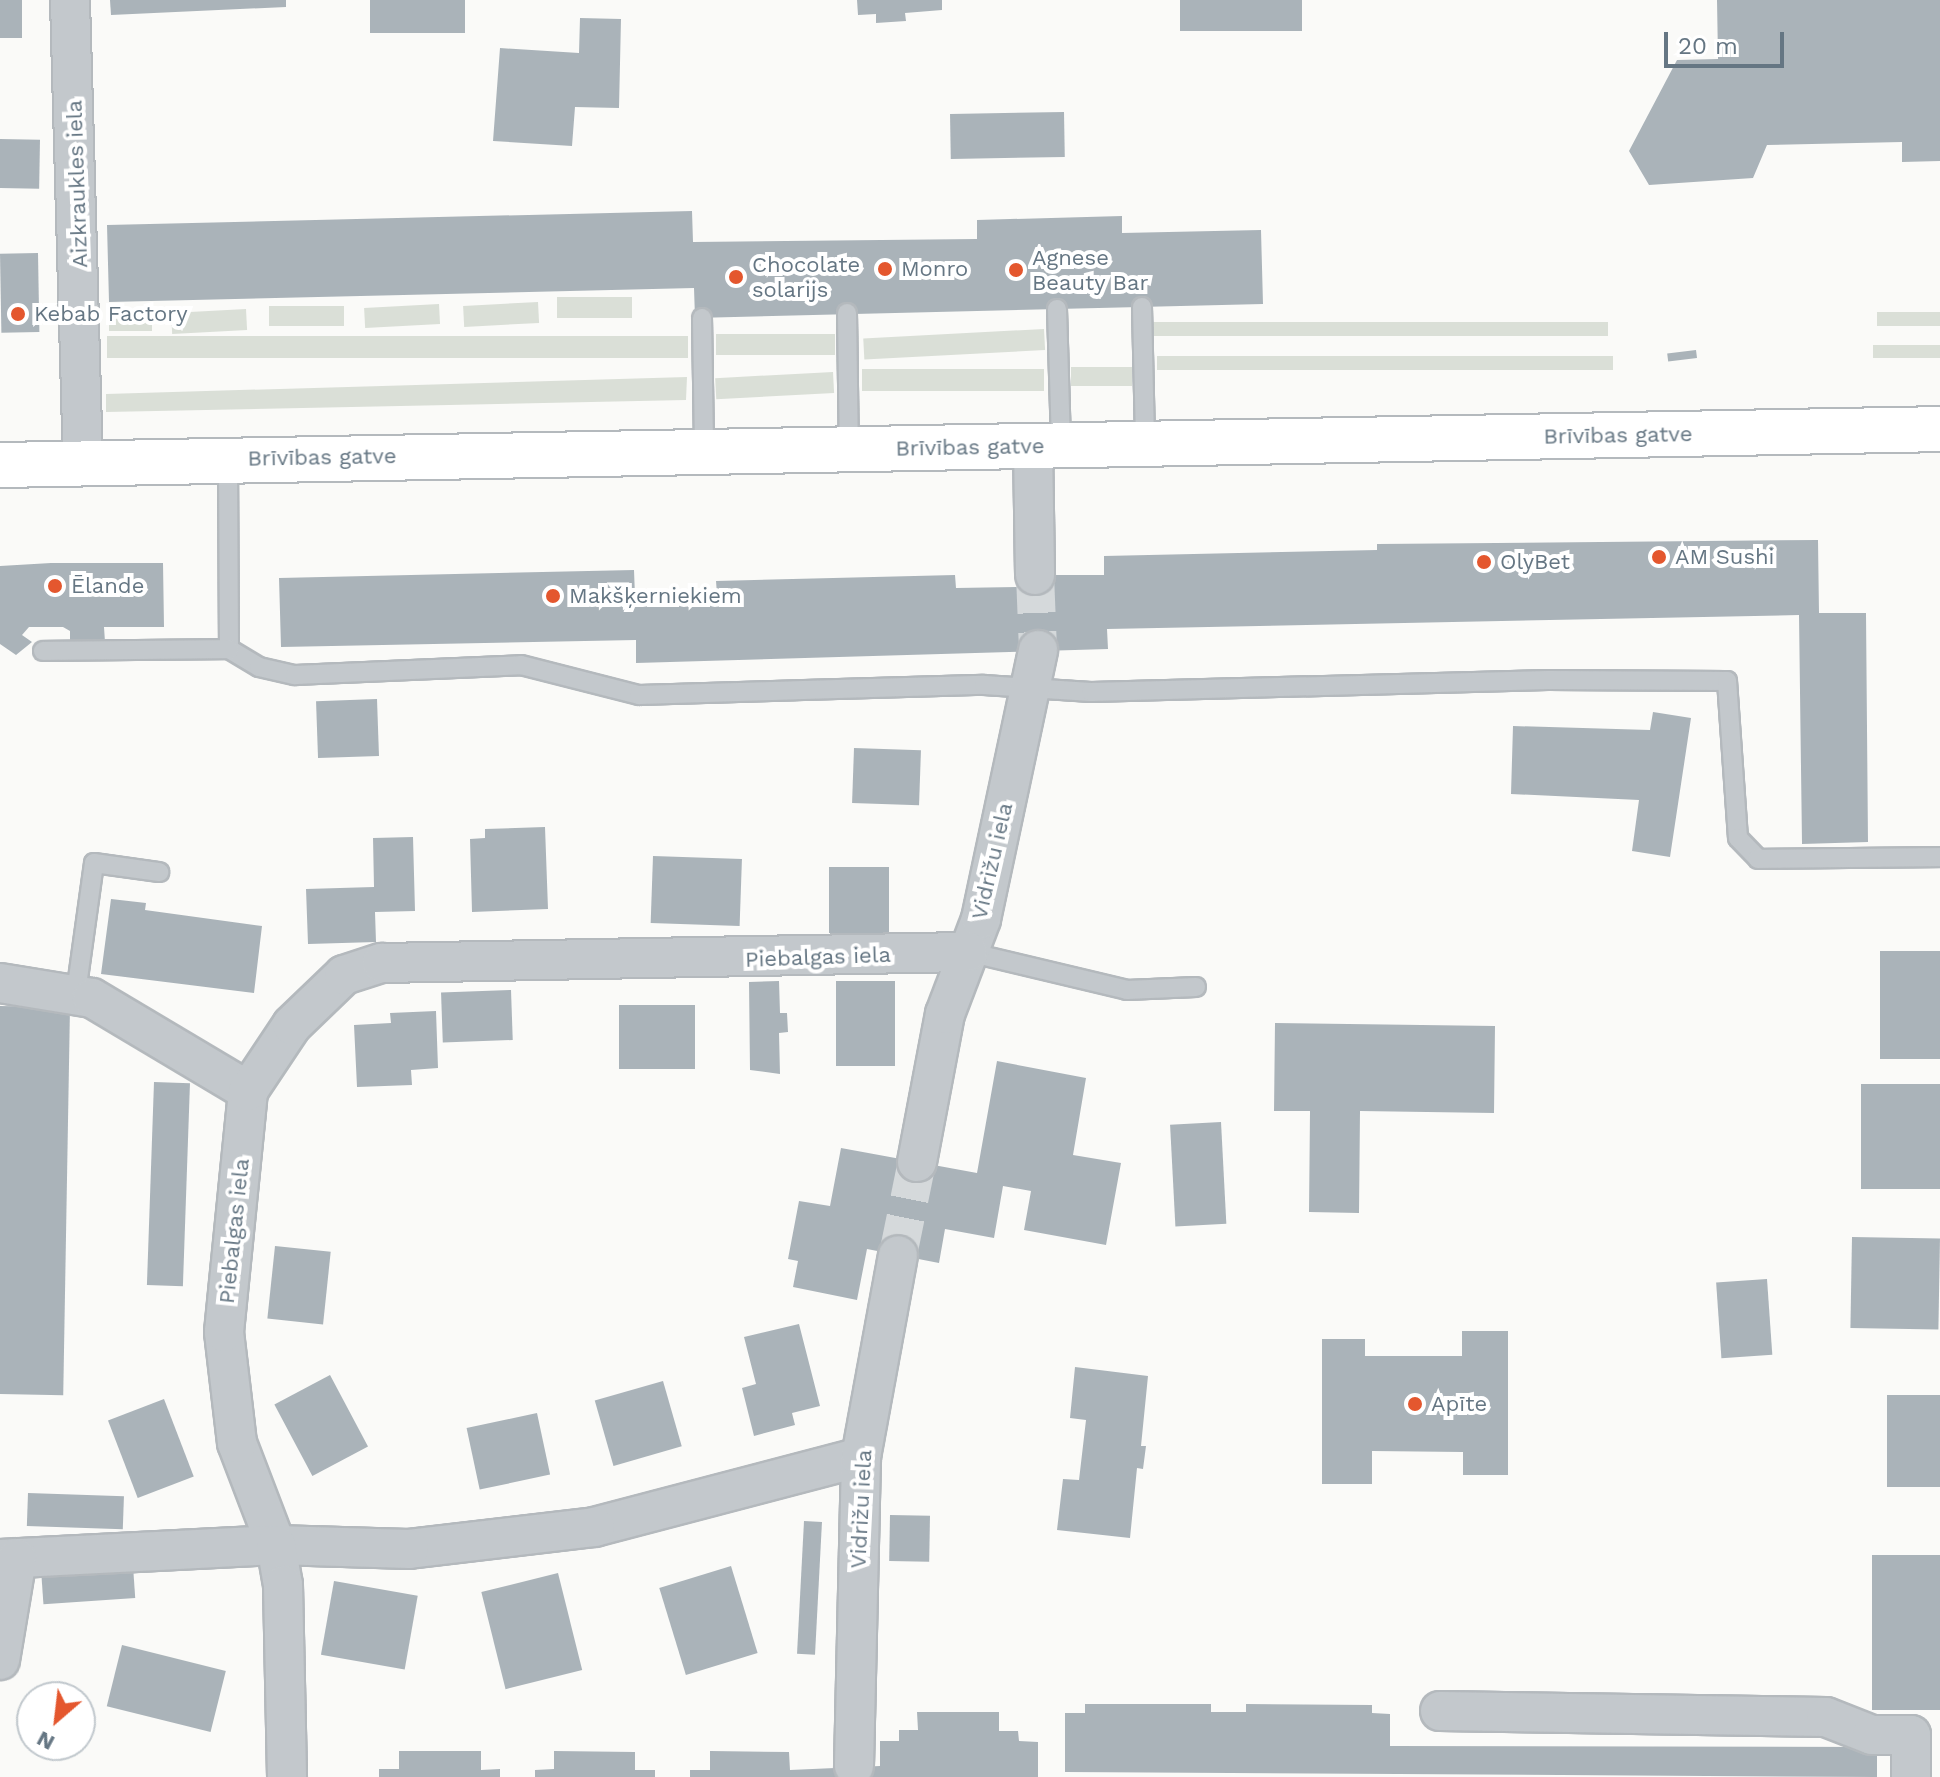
<!DOCTYPE html>
<meta charset="utf-8">
<style>
body{margin:0}
#map{position:relative;width:1940px;height:1777px;overflow:hidden;background:#fafaf8;font-family:"Work Sans",sans-serif}
div>[style]{position:absolute}
[style*='--x']{left:calc(var(--x)*1px);top:calc(var(--y)*1px);width:calc(var(--w)*1px);rotate:calc(var(--a)*1deg)}
.green>*{inset:0;background:#dadfd7;transform-origin:0 0}
.building>*{inset:0;background:#aab3b9;transform-origin:0 0}
.minor-tunnel>*{height:38px;margin-top:-19px;transform-origin:0;background:repeating-linear-gradient(90deg,#d5d9db 0 38px,transparent 0 57px)}
.roads{filter:drop-shadow(2px 0 #b4b9bd) drop-shadow(-2px 0 #b4b9bd) drop-shadow(0 2px #b4b9bd) drop-shadow(0 -2px #b4b9bd)}
.service>*{height:18px;margin:-9px;padding:0 9px;transform-origin:9px;border-radius:9px;background:#c3c8cc}
.minor>*{height:38px;margin:-19px;padding:0 19px;transform-origin:19px;border-radius:19px;background:#c3c8cc}
.trunk>*{height:44px;margin:-22px;padding:0 22px;transform-origin:22px;border-radius:22px;background:#fff}
.dots>*{width:22px;height:22px;translate:-50% -50%;box-sizing:border-box;border:4px solid #fff;border-radius:50%}
span{translate:-50% -50%;white-space:nowrap;text-align:center;line-height:1.15;-webkit-text-stroke:8px #fff;paint-order:stroke}
.street-label{font-size:22px;color:#657683}
.poi-label{font-size:22px;color:#657683}
.left{translate:0 -50%;text-align:left}
.north{position:absolute;left:16px;top:1681px;width:80px;height:80px;box-sizing:border-box;background:#fff;border:2px solid #c1c8cd;border-radius:50%;rotate:208deg;font-size:22px;font-weight:700;line-height:32px;text-align:center;color:#657683}
.north::after{content:'';display:block;margin:auto;width:28px;height:36px;background:#e4572e;clip-path:polygon(50% 0,100% 100%,50% 72%,0 100%)}
.scale{position:absolute;left:1664px;top:32px;width:120px;height:36px;box-sizing:border-box;border:4px solid #657683;border-top:0;padding-left:10px;font-size:24px;line-height:28px;white-space:nowrap;color:#657683;-webkit-text-stroke:6px #fff;paint-order:stroke}
</style>
<div id="map">
<div class="green">
<div style="left:632px;top:297px;width:21px;height:75px;rotate:90deg"></div>
<div style="left:538px;top:302px;width:21px;height:75px;rotate:87deg"></div>
<div style="left:439px;top:304px;width:20px;height:75px;rotate:87deg"></div>
<div style="left:344px;top:306px;width:20px;height:75px;rotate:90deg"></div>
<div style="left:246px;top:309px;width:21px;height:75px;rotate:87deg"></div>
<div style="left:152px;top:310px;width:21px;height:43px;rotate:90deg"></div>
<div style="left:1940px;top:312px;width:14px;height:63px;rotate:90deg"></div>
<div style="left:1608px;top:322px;width:14px;height:455px;rotate:90deg"></div>
<div style="left:1044px;top:329px;width:21px;height:181px;rotate:87deg"></div>
<div style="left:835px;top:334px;width:21px;height:119px;rotate:90deg"></div>
<div style="left:688px;top:336px;width:22px;height:581px;rotate:90deg"></div>
<div style="left:1940px;top:345px;width:13px;height:67px;rotate:90deg"></div>
<div style="left:1613px;top:356px;width:14px;height:456px;rotate:90deg"></div>
<div style="left:1071px;top:367px;width:61px;height:19px"></div>
<div style="left:1044px;top:369px;width:22px;height:182px;rotate:90deg"></div>
<div style="left:833px;top:372px;width:21px;height:118px;rotate:87deg"></div>
<div style="clip-path:polygon(687px 377px,686px 400px,106px 412px,106px 394px)"></div>
</div>
<div class="building">
<div style="left:0;top:0;width:22px;height:38px"></div>
<div style="clip-path:polygon(110px 0,286px 0,286px 7px,111px 15px)"></div>
<div style="left:370px;top:0;width:95px;height:33px"></div>
<div style="clip-path:polygon(857px 0,942px 0,942px 10px,905px 13px,906px 21px,876px 23px,876px 14px,858px 15px)"></div>
<div style="left:1180px;top:0;width:122px;height:31px"></div>
<div style="clip-path:polygon(1717px 0,1940px 0,1940px 161px,1902px 162px,1902px 142px,1767px 145px,1753px 178px,1649px 185px,1629px 151px,1677px 60px,1718px 59px)"></div>
<div style="clip-path:polygon(580px 18px,621px 19px,619px 108px,575px 107px,572px 146px,493px 141px,500px 48px,579px 53px)"></div>
<div style="left:1064px;top:112px;width:45px;height:114px;rotate:89deg"></div>
<div style="left:0;top:139px;width:40px;height:49px;rotate:1deg"></div>
<div style="clip-path:polygon(692px 211px,693px 242px,977px 239px,977px 220px,1122px 216px,1122px 233px,1261px 230px,1263px 304px,695px 318px,694px 288px,109px 302px,107px 225px)"></div>
<div style="left:38px;top:253px;width:79px;height:38px;rotate:89deg"></div>
<div style="left:1696px;top:350px;width:8px;height:29px;rotate:83deg"></div>
<div style="clip-path:polygon(1818px 540px,1819px 613px,1866px 613px,1868px 842px,1802px 844px,1799px 615px,1107px 629px,1108px 649px,636px 663px,636px 640px,281px 647px,279px 578px,634px 570px,635px 596px,717px 594px,716px 581px,955px 575px,956px 588px,1017px 587px,1016px 575px,1104px 575px,1104px 556px,1377px 550px,1377px 544px)"></div>
<div style="clip-path:polygon(51px 563px,163px 563px,164px 627px,104px 627px,105px 642px,70px 643px,70px 631px,63px 627px,29px 627px,22px 635px,32px 642px,16px 655px,0 644px,0 566px)"></div>
<div style="left:377px;top:699px;width:57px;height:61px;rotate:88deg"></div>
<div style="clip-path:polygon(1653px 712px,1691px 718px,1670px 857px,1632px 851px,1639px 800px,1511px 794px,1513px 726px,1650px 730px)"></div>
<div style="left:854px;top:748px;width:67px;height:55px;rotate:2deg"></div>
<div style="clip-path:polygon(545px 827px,548px 909px,472px 912px,470px 839px,485px 838px,485px 829px)"></div>
<div style="clip-path:polygon(413px 837px,415px 911px,375px 912px,376px 942px,308px 944px,306px 889px,374px 887px,373px 838px)"></div>
<div style="left:653px;top:856px;width:89px;height:67px;rotate:2deg"></div>
<div style="left:889px;top:867px;width:66px;height:60px;rotate:90deg"></div>
<div style="clip-path:polygon(111px 899px,146px 903px,145px 910px,262px 926px,254px 993px,101px 974px)"></div>
<div style="left:1940px;top:951px;width:108px;height:60px;rotate:90deg"></div>
<div style="clip-path:polygon(779px 981px,780px 1013px,787px 1013px,788px 1032px,779px 1033px,780px 1074px,750px 1070px,749px 982px)"></div>
<div style="left:836px;top:981px;width:59px;height:85px"></div>
<div style="left:511px;top:990px;width:50px;height:70px;rotate:88deg"></div>
<div style="left:619px;top:1005px;width:76px;height:64px"></div>
<div style="left:0;top:1006px;width:70px;height:388px;rotate:1deg"></div>
<div style="clip-path:polygon(436px 1011px,438px 1068px,411px 1070px,412px 1085px,357px 1087px,354px 1025px,391px 1023px,390px 1013px)"></div>
<div style="clip-path:polygon(1275px 1023px,1495px 1026px,1494px 1113px,1360px 1111px,1359px 1213px,1309px 1212px,1310px 1111px,1274px 1111px)"></div>
<div style="clip-path:polygon(997px 1061px,1086px 1078px,1073px 1155px,1121px 1163px,1106px 1245px,1024px 1230px,1031px 1191px,1003px 1186px,994px 1238px,945px 1229px,939px 1263px,867px 1249px,857px 1300px,793px 1287px,798px 1261px,788px 1259px,799px 1201px,830px 1206px,841px 1148px,977px 1173px)"></div>
<div style="left:154px;top:1082px;width:36px;height:203px;rotate:2deg"></div>
<div style="left:1940px;top:1084px;width:105px;height:79px;rotate:90deg"></div>
<div style="left:1221px;top:1122px;width:102px;height:51px;rotate:87deg"></div>
<div style="left:1852px;top:1237px;width:88px;height:91px;rotate:1deg"></div>
<div style="left:275px;top:1246px;width:56px;height:73px;rotate:6deg"></div>
<div style="left:1767px;top:1279px;width:76px;height:51px;rotate:86deg"></div>
<div style="clip-path:polygon(799px 1324px,820px 1406px,792px 1413px,795px 1425px,754px 1436px,742px 1388px,756px 1384px,744px 1337px)"></div>
<div style="clip-path:polygon(1462px 1331px,1508px 1331px,1508px 1475px,1463px 1475px,1463px 1452px,1372px 1451px,1372px 1484px,1322px 1484px,1322px 1339px,1365px 1339px,1365px 1356px,1462px 1356px)"></div>
<div style="clip-path:polygon(1075px 1367px,1148px 1376px,1141px 1446px,1146px 1446px,1143px 1469px,1137px 1468px,1130px 1538px,1057px 1530px,1063px 1479px,1079px 1480px,1086px 1420px,1070px 1418px)"></div>
<div style="left:330px;top:1375px;width:81px;height:63px;rotate:62deg"></div>
<div style="left:663px;top:1381px;width:68px;height:71px;rotate:74deg"></div>
<div style="left:1940px;top:1395px;width:92px;height:53px;rotate:90deg"></div>
<div style="left:164px;top:1399px;width:83px;height:60px;rotate:69deg"></div>
<div style="left:537px;top:1413px;width:63px;height:72px;rotate:78deg"></div>
<div style="left:28px;top:1493px;width:96px;height:33px;rotate:2deg"></div>
<div style="left:890px;top:1515px;width:40px;height:46px;rotate:1deg"></div>
<div style="left:804px;top:1521px;width:18px;height:133px;rotate:3deg"></div>
<div style="left:1940px;top:1555px;width:155px;height:68px;rotate:90deg"></div>
<div style="left:133px;top:1566px;width:32px;height:92px;rotate:86deg"></div>
<div style="left:731px;top:1566px;width:91px;height:75px;rotate:73deg"></div>
<div style="left:558px;top:1573px;width:100px;height:79px;rotate:76deg"></div>
<div style="left:334px;top:1581px;width:85px;height:75px;rotate:10deg"></div>
<div style="left:122px;top:1645px;width:107px;height:63px;rotate:14deg"></div>
<div style="clip-path:polygon(1085px 1704px,1211px 1704px,1211px 1712px,1246px 1712px,1246px 1704px,1372px 1705px,1372px 1713px,1390px 1714px,1390px 1746px,1877px 1747px,1877px 1777px,1065px 1772px,1065px 1713px,1085px 1713px)"></div>
<div style="clip-path:polygon(917px 1712px,999px 1712px,999px 1731px,1018px 1731px,1019px 1741px,1038px 1742px,1038px 1777px,690px 1777px,690px 1770px,710px 1770px,710px 1751px,789px 1752px,790px 1770px,880px 1766px,880px 1741px,899px 1741px,899px 1730px,918px 1730px)"></div>
<div style="clip-path:polygon(399px 1751px,481px 1751px,481px 1770px,500px 1769px,500px 1777px,379px 1777px,379px 1769px,399px 1769px)"></div>
<div style="clip-path:polygon(554px 1751px,635px 1752px,635px 1770px,655px 1770px,655px 1777px,535px 1777px,535px 1770px,554px 1769px)"></div>
</div>
<div class="minor-tunnel">
<div style="--x:1035;--y:575;--w:75;--a:87.7"></div>
<div style="--x:898;--y:1255;--w:95;--a:-78.5"></div>
</div>
<div class="roads">
<div class="service">
<div style="--x:1142;--y:307;--w:137;--a:88.7"></div>
<div style="--x:1057;--y:309;--w:137;--a:88.3"></div>
<div style="--x:847;--y:313;--w:136;--a:89.2"></div>
<div style="--x:702;--y:318;--w:133;--a:89.1"></div>
<div style="--x:228;--y:461;--w:188;--a:89.7"></div>
<div style="--x:229;--y:649;--w:35;--a:31"></div>
<div style="--x:259;--y:667;--w:37;--a:13"></div>
<div style="--x:295;--y:675;--w:226;--a:-2.5"></div>
<div style="--x:521;--y:665;--w:122;--a:14.3"></div>
<div style="--x:639;--y:695;--w:345;--a:-1.7"></div>
<div style="--x:984;--y:685;--w:107;--a:3.7"></div>
<div style="--x:1091;--y:692;--w:457;--a:-1.5"></div>
<div style="--x:1548;--y:680;--w:179;--a:0.3"></div>
<div style="--x:1727;--y:681;--w:157;--a:86"></div>
<div style="--x:1738;--y:838;--w:29;--a:46"></div>
<div style="--x:1758;--y:859;--w:182;--a:-0.6"></div>
<div style="--x:43;--y:651;--w:186;--a:-0.6"></div>
<div style="--x:968;--y:952;--w:163;--a:13.4"></div>
<div style="--x:1127;--y:990;--w:69;--a:-2.5"></div>
<div style="--x:76;--y:993;--w:131;--a:-82.1"></div>
<div style="--x:94;--y:863;--w:66;--a:7.9"></div>
</div>
<div class="minor">
<div style="--x:70;--y:0;--w:464;--a:88.4"></div>
<div style="--x:1033;--y:446;--w:129;--a:89.1"></div>
<div style="--x:0;--y:983;--w:93;--a:9.3"></div>
<div style="--x:92;--y:998;--w:182;--a:30.8"></div>
<div style="--x:917;--y:1162;--w:151;--a:-79.3"></div>
<div style="--x:945;--y:1014;--w:102;--a:-69.2"></div>
<div style="--x:981;--y:919;--w:275;--a:-78"></div>
<div style="--x:861;--y:1457;--w:275;--a:165.3"></div>
<div style="--x:595;--y:1527;--w:187;--a:173.3"></div>
<div style="--x:409;--y:1549;--w:133;--a:-178.3"></div>
<div style="--x:276;--y:1545;--w:109;--a:-110.9"></div>
<div style="--x:237;--y:1443;--w:112;--a:-96.7"></div>
<div style="--x:224;--y:1332;--w:242;--a:-84.3"></div>
<div style="--x:248;--y:1091;--w:79;--a:-56.3"></div>
<div style="--x:292;--y:1025;--w:72;--a:-43.9"></div>
<div style="--x:344;--y:975;--w:40;--a:-18"></div>
<div style="--x:382;--y:963;--w:586;--a:-1.08"></div>
<div style="--x:0;--y:1559;--w:276;--a:-2.9"></div>
<div style="--x:276;--y:1545;--w:41;--a:80.1"></div>
<div style="--x:283;--y:1585;--w:192;--a:88.8"></div>
<div style="--x:0;--y:1660;--w:103;--a:-80.5"></div>
<div style="--x:1440;--y:1711;--w:386;--a:0.9"></div>
<div style="--x:1826;--y:1717;--w:49;--a:21.4"></div>
<div style="--x:1872;--y:1735;--w:39;--a:0"></div>
<div style="--x:1911;--y:1735;--w:42;--a:90"></div>
<div style="--x:854;--y:1766;--w:309;--a:-88.7"></div>
<div style="--x:861;--y:1457;--w:205;--a:-79.6"></div>
</div>
<div class="trunk">
<div style="--x:0;--y:465;--w:1940;--a:-1.06"></div>
</div>
</div>
<div class="dots">
<div style="left:885px;top:269px;background:#e4572e"></div>
<div style="left:1016px;top:270px;background:#e4572e"></div>
<div style="left:736px;top:277px;background:#e4572e"></div>
<div style="left:18px;top:314px;background:#e4572e"></div>
<div style="left:1659px;top:557px;background:#e4572e"></div>
<div style="left:1484px;top:562px;background:#e4572e"></div>
<div style="left:55px;top:586px;background:#e4572e"></div>
<div style="left:553px;top:596px;background:#e4572e"></div>
<div style="left:1415px;top:1404px;background:#e4572e"></div>
</div>
<div class="street-label">
<span style="left:77px;top:184px;rotate:-92deg">Aizkraukles iela</span>
<span style="left:1618px;top:435px;rotate:-1deg">Brīvības gatve</span>
<span style="left:970px;top:447px;rotate:-1deg">Brīvības gatve</span>
<span style="left:322px;top:457px;rotate:-1deg">Brīvības gatve</span>
<span style="left:992px;top:861px;rotate:-77deg">Vidrižu iela</span>
<span style="left:818px;top:957px;rotate:-2deg">Piebalgas iela</span>
<span style="left:234px;top:1231px;rotate:-84deg">Piebalgas iela</span>
<span style="left:861px;top:1509px;rotate:-87deg">Vidrižu iela</span>
</div>
<div class="poi-label">
<span class="left" style="left:1032px;top:270px">Agnese<br>Beauty Bar</span>
<span class="left" style="left:752px;top:277px">Chocolate<br>solarijs</span>
<span class="left" style="left:901px;top:269px">Monro</span>
<span class="left" style="left:34px;top:314px">Kebab Factory</span>
<span class="left" style="left:1675px;top:557px">AM Sushi</span>
<span class="left" style="left:1500px;top:562px">OlyBet</span>
<span class="left" style="left:71px;top:586px">Ēlande</span>
<span class="left" style="left:569px;top:596px">Makšķerniekiem</span>
<span class="left" style="left:1431px;top:1404px">Apīte</span>
</div>
<div class="north">N</div>
<div class="scale">20 m</div>
</div>
